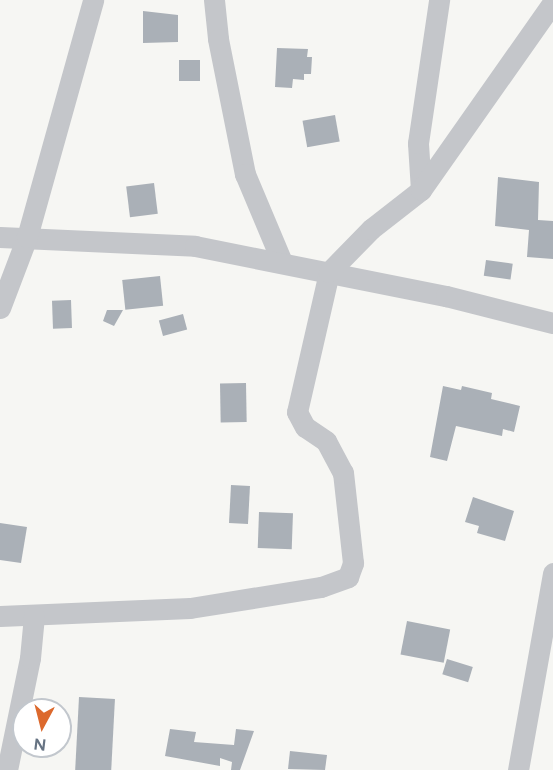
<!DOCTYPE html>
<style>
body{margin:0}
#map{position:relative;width:553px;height:770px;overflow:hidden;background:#f6f6f3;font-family:Figtree,sans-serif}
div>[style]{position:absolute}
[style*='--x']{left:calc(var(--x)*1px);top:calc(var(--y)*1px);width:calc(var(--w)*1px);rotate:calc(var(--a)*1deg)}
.building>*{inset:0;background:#aab0b7;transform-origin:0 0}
.street>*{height:21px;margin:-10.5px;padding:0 10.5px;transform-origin:10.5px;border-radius:10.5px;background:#c4c6ca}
span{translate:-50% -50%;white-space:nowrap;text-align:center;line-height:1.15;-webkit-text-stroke:6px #fff;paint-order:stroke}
.north{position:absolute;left:12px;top:698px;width:60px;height:60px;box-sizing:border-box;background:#fff;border:2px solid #c2c7cd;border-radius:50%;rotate:187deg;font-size:16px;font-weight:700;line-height:24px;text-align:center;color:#667383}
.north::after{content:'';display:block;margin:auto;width:21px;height:27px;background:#dc692d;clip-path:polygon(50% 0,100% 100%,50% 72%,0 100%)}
</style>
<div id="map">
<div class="building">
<div style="clip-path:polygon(143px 11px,178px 15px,178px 42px,143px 43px)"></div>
<div style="clip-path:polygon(277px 48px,308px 49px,307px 57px,312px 57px,311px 74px,304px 74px,304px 80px,293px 79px,292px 88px,275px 87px)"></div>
<div style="left:179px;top:60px;width:21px;height:21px"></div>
<div style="left:335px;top:115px;width:27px;height:33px;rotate:80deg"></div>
<div style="clip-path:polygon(498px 177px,539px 182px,538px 220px,553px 221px,553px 259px,527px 257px,529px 230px,495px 226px)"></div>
<div style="left:154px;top:183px;width:31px;height:28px;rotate:83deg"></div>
<div style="left:486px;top:260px;width:27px;height:16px;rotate:8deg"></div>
<div style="left:160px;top:276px;width:30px;height:38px;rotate:84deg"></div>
<div style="left:71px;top:300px;width:28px;height:19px;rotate:88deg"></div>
<div style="clip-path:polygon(107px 310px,123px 310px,114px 326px,103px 321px)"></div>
<div style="left:183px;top:314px;width:16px;height:25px;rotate:75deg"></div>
<div style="left:246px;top:383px;width:39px;height:26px;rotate:89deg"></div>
<div style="clip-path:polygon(443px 386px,461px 390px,462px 386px,492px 393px,491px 399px,520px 406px,514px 432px,503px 429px,502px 436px,456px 426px,447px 461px,430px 457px)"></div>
<div style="left:231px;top:485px;width:19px;height:38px;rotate:3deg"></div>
<div style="clip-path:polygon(473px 497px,514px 511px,505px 541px,477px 533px,479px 526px,465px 522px)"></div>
<div style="left:259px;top:512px;width:34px;height:36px;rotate:2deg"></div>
<div style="clip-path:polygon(0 523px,27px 527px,21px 563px,0 560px)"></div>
<div style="left:407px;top:621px;width:44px;height:34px;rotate:11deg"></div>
<div style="left:447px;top:659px;width:27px;height:16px;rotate:17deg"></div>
<div style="left:79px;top:697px;width:36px;height:73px;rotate:3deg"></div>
<div style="clip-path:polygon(170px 729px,196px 732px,194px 742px,234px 745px,236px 729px,254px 731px,240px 770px,231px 770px,232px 762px,220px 758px,220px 766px,165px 756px)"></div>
<div style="clip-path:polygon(290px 751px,327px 755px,325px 770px,288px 769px)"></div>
</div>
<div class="street">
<div style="--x:214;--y:0;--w:39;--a:84"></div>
<div style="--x:218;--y:39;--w:138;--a:78.7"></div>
<div style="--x:245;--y:174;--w:95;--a:67.2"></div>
<div style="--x:421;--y:190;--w:47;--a:-93.7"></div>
<div style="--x:418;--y:143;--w:145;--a:-81.6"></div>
<div style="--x:0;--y:237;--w:195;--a:2.6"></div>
<div style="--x:195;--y:246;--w:256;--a:11.3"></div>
<div style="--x:446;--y:296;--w:110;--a:14.2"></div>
<div style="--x:0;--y:308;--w:76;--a:-69.2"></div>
<div style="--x:27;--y:237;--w:246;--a:-74.4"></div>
<div style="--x:0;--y:616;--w:190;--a:-2.4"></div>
<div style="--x:190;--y:608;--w:133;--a:-9.1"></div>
<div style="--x:321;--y:587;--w:29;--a:-20"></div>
<div style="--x:348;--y:577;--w:15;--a:-70"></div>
<div style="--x:353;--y:563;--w:91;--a:-96.3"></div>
<div style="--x:343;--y:473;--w:36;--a:-118"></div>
<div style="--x:326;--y:441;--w:25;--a:-146"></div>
<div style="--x:305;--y:427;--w:17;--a:-118"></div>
<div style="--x:297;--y:412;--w:144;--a:-77.1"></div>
<div style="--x:329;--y:272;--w:60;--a:-45.7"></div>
<div style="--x:371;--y:229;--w:63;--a:-38"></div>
<div style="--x:421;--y:190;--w:230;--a:-54.9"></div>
<div style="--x:7;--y:770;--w:114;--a:-78.4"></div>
<div style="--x:30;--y:658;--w:42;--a:-84.6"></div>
<div style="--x:518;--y:770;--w:200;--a:-79.9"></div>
</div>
<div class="north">N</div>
</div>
